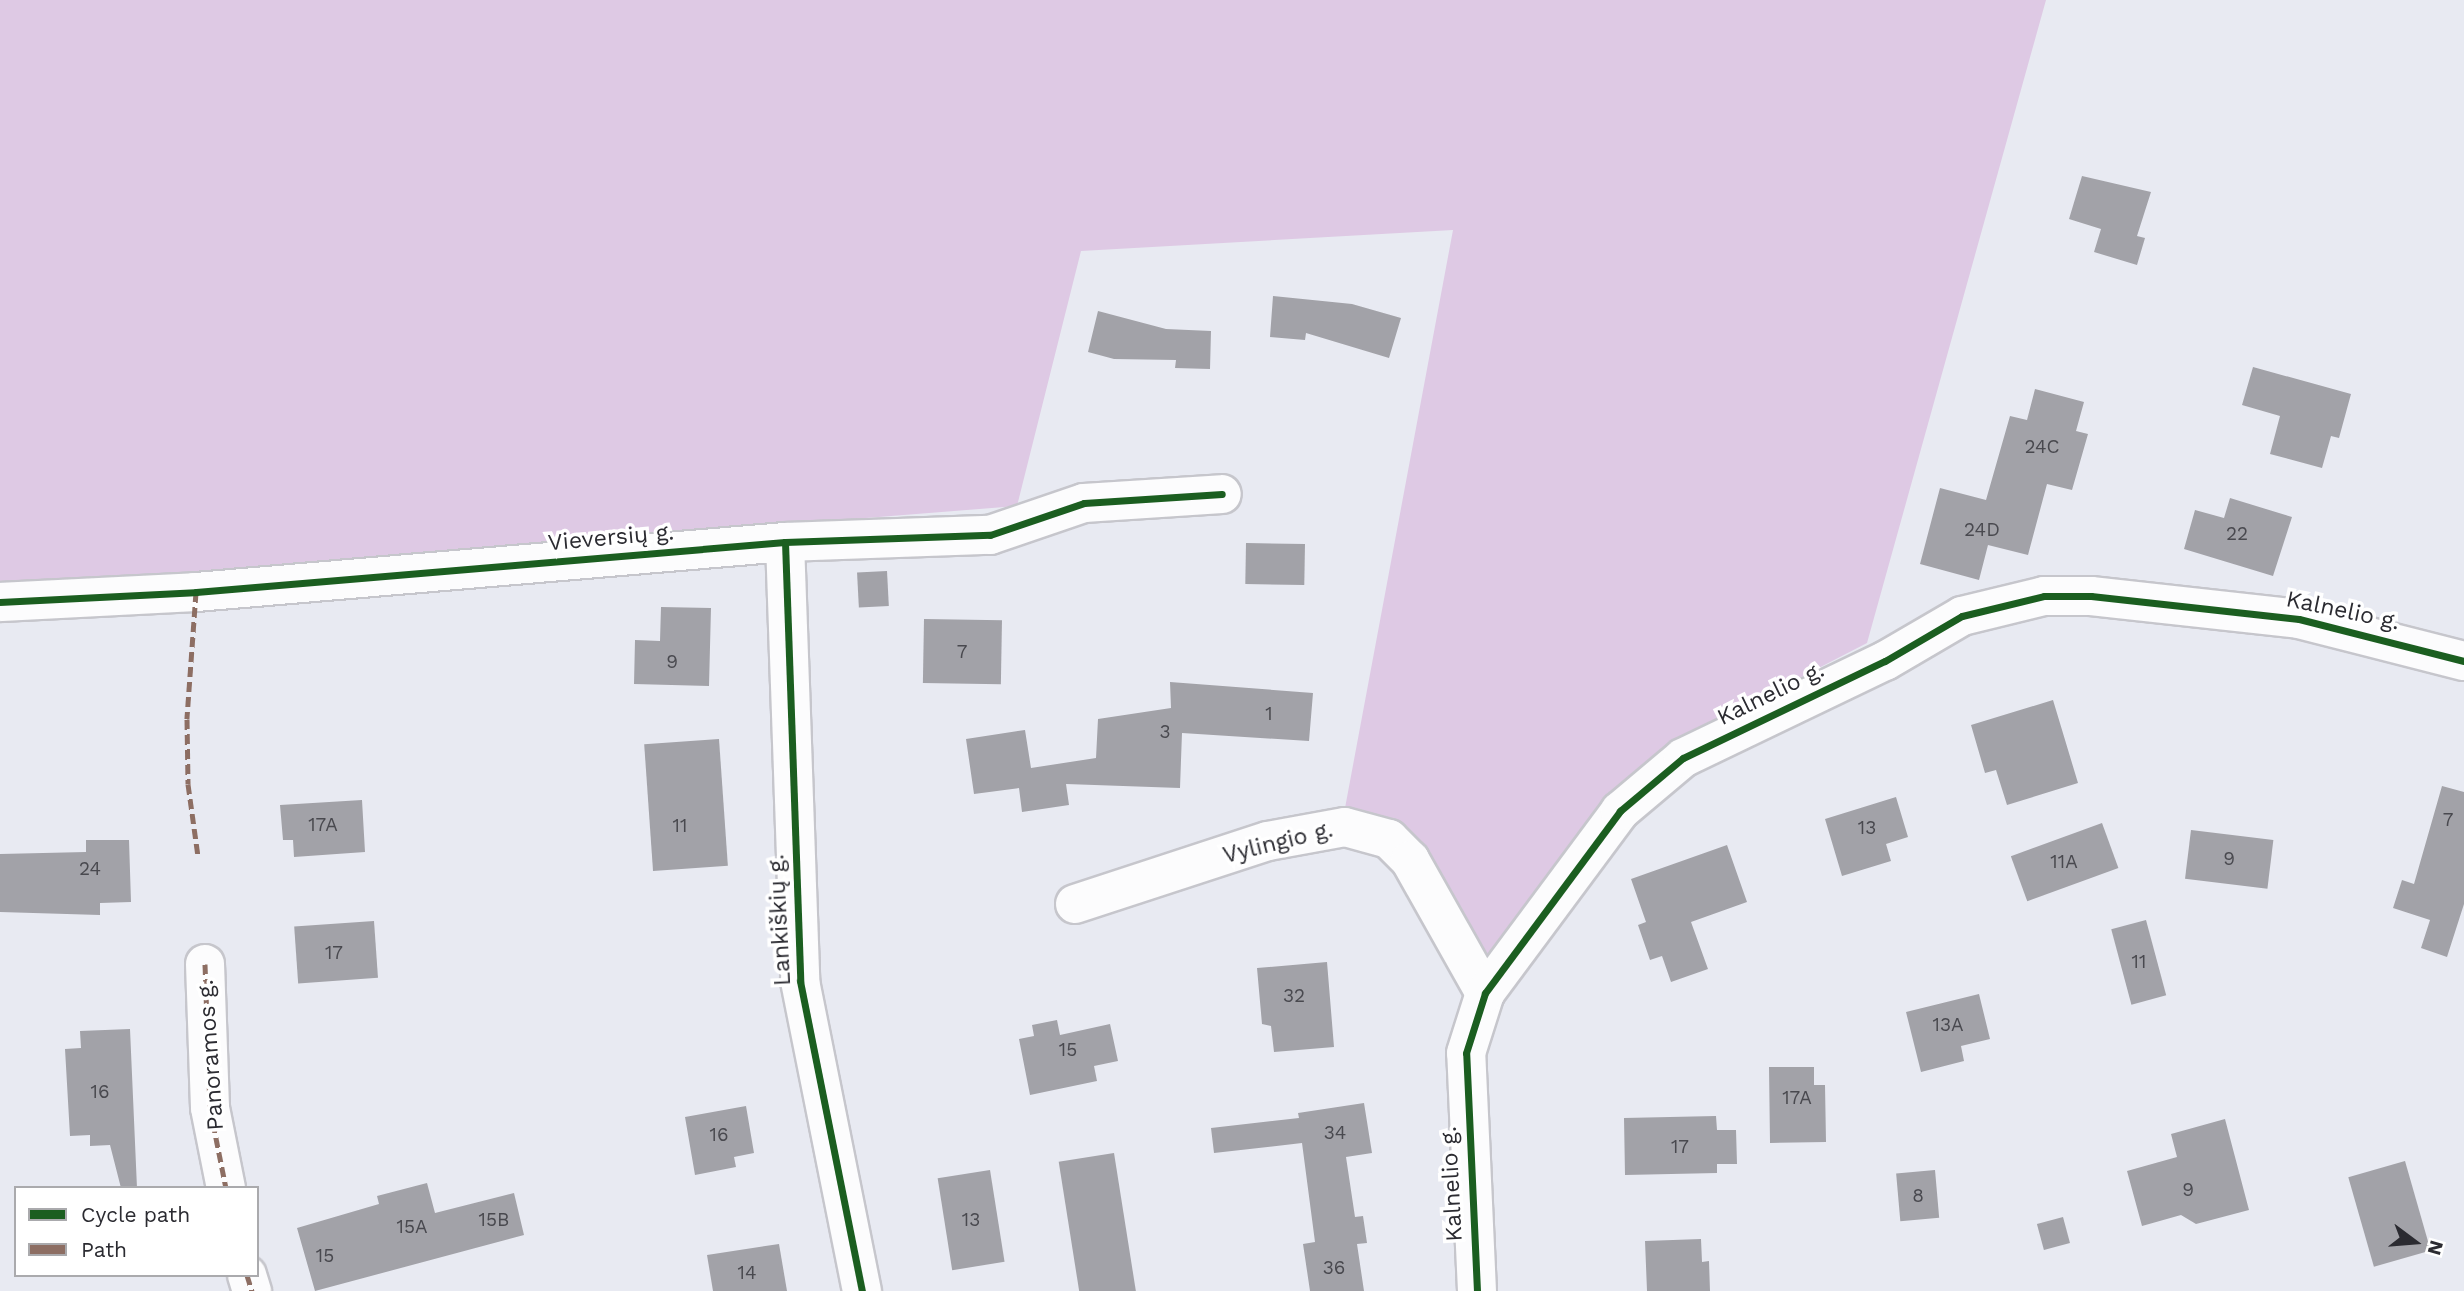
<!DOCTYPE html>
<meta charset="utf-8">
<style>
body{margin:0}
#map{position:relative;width:2464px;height:1291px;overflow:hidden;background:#e8eaf2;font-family:"Work Sans",sans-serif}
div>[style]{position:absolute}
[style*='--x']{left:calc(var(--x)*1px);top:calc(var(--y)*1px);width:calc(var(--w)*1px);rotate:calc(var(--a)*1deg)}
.green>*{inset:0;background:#dec9e4}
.building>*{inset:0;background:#a2a2a8;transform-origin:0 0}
.roads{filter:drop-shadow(2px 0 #c6c6cc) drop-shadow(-2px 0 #c6c6cc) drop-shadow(0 2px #c6c6cc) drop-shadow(0 -2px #c6c6cc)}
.minor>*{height:38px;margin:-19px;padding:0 19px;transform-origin:19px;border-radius:19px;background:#fcfcfd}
.quiet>*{height:5px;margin-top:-2.5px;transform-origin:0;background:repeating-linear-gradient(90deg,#8d6e63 0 10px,transparent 0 15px)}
.cycleway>*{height:7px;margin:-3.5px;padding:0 3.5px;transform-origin:3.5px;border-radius:3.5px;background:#1b5e20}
span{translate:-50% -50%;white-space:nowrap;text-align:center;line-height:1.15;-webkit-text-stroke:7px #fff;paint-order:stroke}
.number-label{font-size:19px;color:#49494f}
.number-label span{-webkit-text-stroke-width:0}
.street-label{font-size:23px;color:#2b2b31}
.legend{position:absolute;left:14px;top:1186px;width:245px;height:91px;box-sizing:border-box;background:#fff;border:2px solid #aaaaad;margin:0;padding:9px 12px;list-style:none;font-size:21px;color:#2b2b31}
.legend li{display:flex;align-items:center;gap:14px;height:35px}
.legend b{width:35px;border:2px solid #aaaaad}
.north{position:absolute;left:2380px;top:1207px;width:70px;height:70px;-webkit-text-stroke:5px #fff;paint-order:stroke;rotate:106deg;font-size:19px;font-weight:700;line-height:28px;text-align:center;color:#2b2b31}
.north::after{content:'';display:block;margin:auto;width:24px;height:32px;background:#2b2b31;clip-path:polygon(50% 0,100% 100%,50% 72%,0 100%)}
</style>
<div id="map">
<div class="green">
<div style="clip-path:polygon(0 0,2046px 0,1867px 643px,1670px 745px,1594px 811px,1493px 959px,1480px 965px,1438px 868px,1395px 821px,1345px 808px,1453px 230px,1081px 251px,1017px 506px,0 587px)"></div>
</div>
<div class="building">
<div style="clip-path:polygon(2082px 176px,2151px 192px,2137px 236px,2145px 238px,2137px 265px,2094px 252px,2101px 229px,2069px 219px)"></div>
<div style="clip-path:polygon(1273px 296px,1352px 304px,1401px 318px,1389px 358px,1306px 333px,1305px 340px,1270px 337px)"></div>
<div style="clip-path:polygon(1098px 311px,1166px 329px,1211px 331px,1210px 369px,1175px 368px,1176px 360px,1114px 359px,1088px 352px)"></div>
<div style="clip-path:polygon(2253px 367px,2351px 394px,2339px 438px,2331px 436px,2322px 468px,2270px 454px,2280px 416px,2242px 405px)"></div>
<div style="clip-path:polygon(2035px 389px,2084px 402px,2076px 431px,2088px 434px,2072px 490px,2047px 484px,2028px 555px,1988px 545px,1979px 580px,1920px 564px,1940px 488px,1986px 500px,2010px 416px,2027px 420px)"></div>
<div style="clip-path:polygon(2230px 498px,2292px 517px,2273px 576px,2184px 549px,2195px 510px,2224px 518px)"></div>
<div style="left:1246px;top:543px;width:59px;height:41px;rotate:1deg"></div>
<div style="left:887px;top:571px;width:35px;height:30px;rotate:87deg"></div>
<div style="clip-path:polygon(661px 607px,711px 608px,709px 686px,634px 684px,635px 640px,660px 641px)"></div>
<div style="left:924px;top:619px;width:78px;height:64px;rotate:1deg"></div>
<div style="clip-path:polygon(1170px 682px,1313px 693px,1309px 741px,1182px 733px,1180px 788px,1066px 784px,1069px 805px,1022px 812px,1019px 788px,974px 794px,966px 739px,1025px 730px,1031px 768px,1096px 758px,1098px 719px,1171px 708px)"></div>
<div style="clip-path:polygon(2053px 700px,2078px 783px,2007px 805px,1996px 770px,1985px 773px,1971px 725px)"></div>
<div style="left:719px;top:739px;width:127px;height:75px;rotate:86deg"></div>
<div style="clip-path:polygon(2442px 786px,2464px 792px,2464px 904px,2447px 957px,2421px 948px,2430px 920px,2393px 908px,2402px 880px,2414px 884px)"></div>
<div style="clip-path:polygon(1896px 797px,1908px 837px,1886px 844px,1891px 861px,1842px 876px,1825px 819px)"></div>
<div style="clip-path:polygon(362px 800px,365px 852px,294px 857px,293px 840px,283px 840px,280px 805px)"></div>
<div style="left:2102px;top:823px;width:48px;height:97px;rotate:70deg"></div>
<div style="left:2191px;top:830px;width:83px;height:49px;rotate:7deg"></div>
<div style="clip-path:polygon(86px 840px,129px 840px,131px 902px,100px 903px,100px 915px,0 912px,0 854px,86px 852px)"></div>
<div style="clip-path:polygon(1727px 845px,1747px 902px,1691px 922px,1708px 969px,1671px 982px,1662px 956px,1650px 960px,1638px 925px,1646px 922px,1631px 879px)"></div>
<div style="left:2146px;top:920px;width:78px;height:36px;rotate:75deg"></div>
<div style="left:374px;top:921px;width:57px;height:80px;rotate:86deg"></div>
<div style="clip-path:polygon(1327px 962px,1334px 1047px,1274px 1052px,1271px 1026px,1262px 1024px,1257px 968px)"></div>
<div style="clip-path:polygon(1979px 994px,1990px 1039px,1961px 1046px,1964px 1061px,1921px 1072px,1906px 1012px)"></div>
<div style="clip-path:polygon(1057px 1020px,1060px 1035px,1110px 1024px,1118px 1061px,1094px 1066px,1097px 1081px,1030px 1095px,1019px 1039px,1034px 1036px,1032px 1025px)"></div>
<div style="clip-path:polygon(130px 1029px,137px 1188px,121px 1188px,110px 1145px,90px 1146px,90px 1135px,70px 1136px,65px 1049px,81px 1048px,80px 1031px)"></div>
<div style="clip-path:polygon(1769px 1067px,1814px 1067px,1814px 1085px,1825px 1085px,1826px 1142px,1770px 1143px)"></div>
<div style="clip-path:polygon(1364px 1103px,1372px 1153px,1346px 1157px,1355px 1217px,1363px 1216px,1367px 1243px,1357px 1244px,1364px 1291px,1310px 1291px,1303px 1244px,1315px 1242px,1302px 1143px,1214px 1153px,1211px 1128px,1299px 1118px,1298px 1113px)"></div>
<div style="clip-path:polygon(746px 1106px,754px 1153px,734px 1157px,736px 1167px,695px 1175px,685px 1117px)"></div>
<div style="clip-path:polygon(1716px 1116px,1717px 1130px,1736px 1130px,1737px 1164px,1717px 1164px,1717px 1173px,1625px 1175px,1624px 1118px)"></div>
<div style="clip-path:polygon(2225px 1119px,2249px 1210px,2196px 1224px,2181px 1215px,2142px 1226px,2127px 1171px,2177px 1157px,2171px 1134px)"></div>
<div style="left:1114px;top:1153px;width:140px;height:56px;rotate:81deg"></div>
<div style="left:2405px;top:1161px;width:93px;height:59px;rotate:74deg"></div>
<div style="left:990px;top:1170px;width:93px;height:53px;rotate:81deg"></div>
<div style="left:1935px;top:1170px;width:48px;height:39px;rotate:85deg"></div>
<div style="clip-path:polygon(427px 1183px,435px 1213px,514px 1193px,524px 1235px,315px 1291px,297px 1228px,379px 1204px,377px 1196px)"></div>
<div style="left:2063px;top:1217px;width:27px;height:27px;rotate:75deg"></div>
<div style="clip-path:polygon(1701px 1239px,1702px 1262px,1709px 1261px,1710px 1291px,1647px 1291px,1645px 1241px)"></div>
<div style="clip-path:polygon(779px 1244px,787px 1291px,713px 1291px,707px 1255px)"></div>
</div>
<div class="roads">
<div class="minor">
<div style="--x:785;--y:542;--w:439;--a:88"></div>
<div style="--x:800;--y:981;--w:316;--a:78.7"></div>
<div style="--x:0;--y:602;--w:196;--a:-2.9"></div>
<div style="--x:196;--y:592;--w:591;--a:-4.85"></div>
<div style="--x:785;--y:542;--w:205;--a:-2"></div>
<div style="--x:990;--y:535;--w:99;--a:-18.8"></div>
<div style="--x:1084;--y:503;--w:138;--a:-3.7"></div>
<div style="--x:1075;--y:904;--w:203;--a:-18.1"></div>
<div style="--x:1268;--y:841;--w:78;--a:-10.3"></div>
<div style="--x:1345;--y:827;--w:46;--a:15.3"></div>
<div style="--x:1389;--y:839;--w:30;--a:45"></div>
<div style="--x:1410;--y:860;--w:153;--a:60.6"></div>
<div style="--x:205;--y:964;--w:144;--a:88"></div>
<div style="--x:210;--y:1108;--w:82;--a:78.7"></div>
<div style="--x:247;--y:1275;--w:17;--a:73"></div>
<div style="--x:1477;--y:1291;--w:238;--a:-92.6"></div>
<div style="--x:1466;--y:1053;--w:63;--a:-72.4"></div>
<div style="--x:1485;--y:993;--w:227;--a:-53.4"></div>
<div style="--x:1620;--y:811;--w:82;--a:-40.1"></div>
<div style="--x:1683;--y:758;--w:224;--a:-25.7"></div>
<div style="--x:1885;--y:661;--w:89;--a:-30.3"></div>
<div style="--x:1962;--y:616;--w:84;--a:-13.7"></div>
<div style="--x:2044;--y:596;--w:47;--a:0"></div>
<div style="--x:2091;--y:596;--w:209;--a:6.3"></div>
<div style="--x:2299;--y:619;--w:170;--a:14.3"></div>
</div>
</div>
<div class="quiet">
<div style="--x:196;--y:592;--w:127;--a:94.1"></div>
<div style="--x:187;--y:719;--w:65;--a:89.1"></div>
<div style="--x:188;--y:784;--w:73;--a:82.1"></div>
<div style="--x:205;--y:964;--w:144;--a:88"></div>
<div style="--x:210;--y:1108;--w:82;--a:78.7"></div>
<div style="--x:247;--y:1275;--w:17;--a:73"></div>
</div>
<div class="cycleway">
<div style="--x:785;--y:542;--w:439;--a:88"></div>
<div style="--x:800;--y:981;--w:316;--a:78.7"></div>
<div style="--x:0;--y:602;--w:196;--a:-2.9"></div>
<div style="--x:196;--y:592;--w:591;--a:-4.85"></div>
<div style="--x:785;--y:542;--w:205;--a:-2"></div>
<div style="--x:990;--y:535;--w:99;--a:-18.8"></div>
<div style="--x:1084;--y:503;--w:138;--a:-3.7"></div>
<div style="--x:1477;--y:1291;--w:238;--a:-92.6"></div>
<div style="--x:1466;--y:1053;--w:63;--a:-72.4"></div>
<div style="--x:1485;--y:993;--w:227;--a:-53.4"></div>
<div style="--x:1620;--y:811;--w:82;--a:-40.1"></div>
<div style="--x:1683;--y:758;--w:224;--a:-25.7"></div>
<div style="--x:1885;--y:661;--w:89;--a:-30.3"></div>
<div style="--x:1962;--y:616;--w:84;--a:-13.7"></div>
<div style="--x:2044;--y:596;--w:47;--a:0"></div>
<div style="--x:2091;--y:596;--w:209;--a:6.3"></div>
<div style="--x:2299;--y:619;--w:170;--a:14.3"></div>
</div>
<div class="number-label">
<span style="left:2042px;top:447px">24C</span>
<span style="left:1982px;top:530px">24D</span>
<span style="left:2237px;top:534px">22</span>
<span style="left:962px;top:652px">7</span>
<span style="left:672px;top:662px">9</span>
<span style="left:1269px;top:714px">1</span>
<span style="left:1165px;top:732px">3</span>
<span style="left:2448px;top:820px">7</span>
<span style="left:323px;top:825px">17A</span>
<span style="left:680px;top:826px">11</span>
<span style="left:1867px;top:828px">13</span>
<span style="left:2229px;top:859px">9</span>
<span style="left:2064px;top:862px">11A</span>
<span style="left:90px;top:869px">24</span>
<span style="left:334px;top:953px">17</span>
<span style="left:2139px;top:962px">11</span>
<span style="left:1294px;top:996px">32</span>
<span style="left:1948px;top:1025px">13A</span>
<span style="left:1068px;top:1050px">15</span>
<span style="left:100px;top:1092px">16</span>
<span style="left:1797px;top:1098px">17A</span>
<span style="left:1335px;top:1133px">34</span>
<span style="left:719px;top:1135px">16</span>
<span style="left:1680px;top:1147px">17</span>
<span style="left:2188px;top:1190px">9</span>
<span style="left:1918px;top:1196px">8</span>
<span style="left:494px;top:1220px">15B</span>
<span style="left:971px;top:1220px">13</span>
<span style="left:412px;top:1227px">15A</span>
<span style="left:325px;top:1256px">15</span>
<span style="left:1334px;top:1268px">36</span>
<span style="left:747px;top:1273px">14</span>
</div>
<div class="street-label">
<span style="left:611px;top:538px;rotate:-5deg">Vieversių g.</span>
<span style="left:2343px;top:611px;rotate:12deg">Kalnelio g.</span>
<span style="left:1771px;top:694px;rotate:-26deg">Kalnelio g.</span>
<span style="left:1278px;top:843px;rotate:-14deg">Vylingio g.</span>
<span style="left:780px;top:920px;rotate:-93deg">Lankiškių g.</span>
<span style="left:211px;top:1055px;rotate:-94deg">Panoramos g.</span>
<span style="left:1452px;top:1184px;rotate:-93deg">Kalnelio g.</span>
</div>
<ul class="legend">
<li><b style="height:9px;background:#1b5e20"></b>Cycle path</li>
<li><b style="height:9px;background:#8d6e63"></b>Path</li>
</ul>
<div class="north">N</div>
</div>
